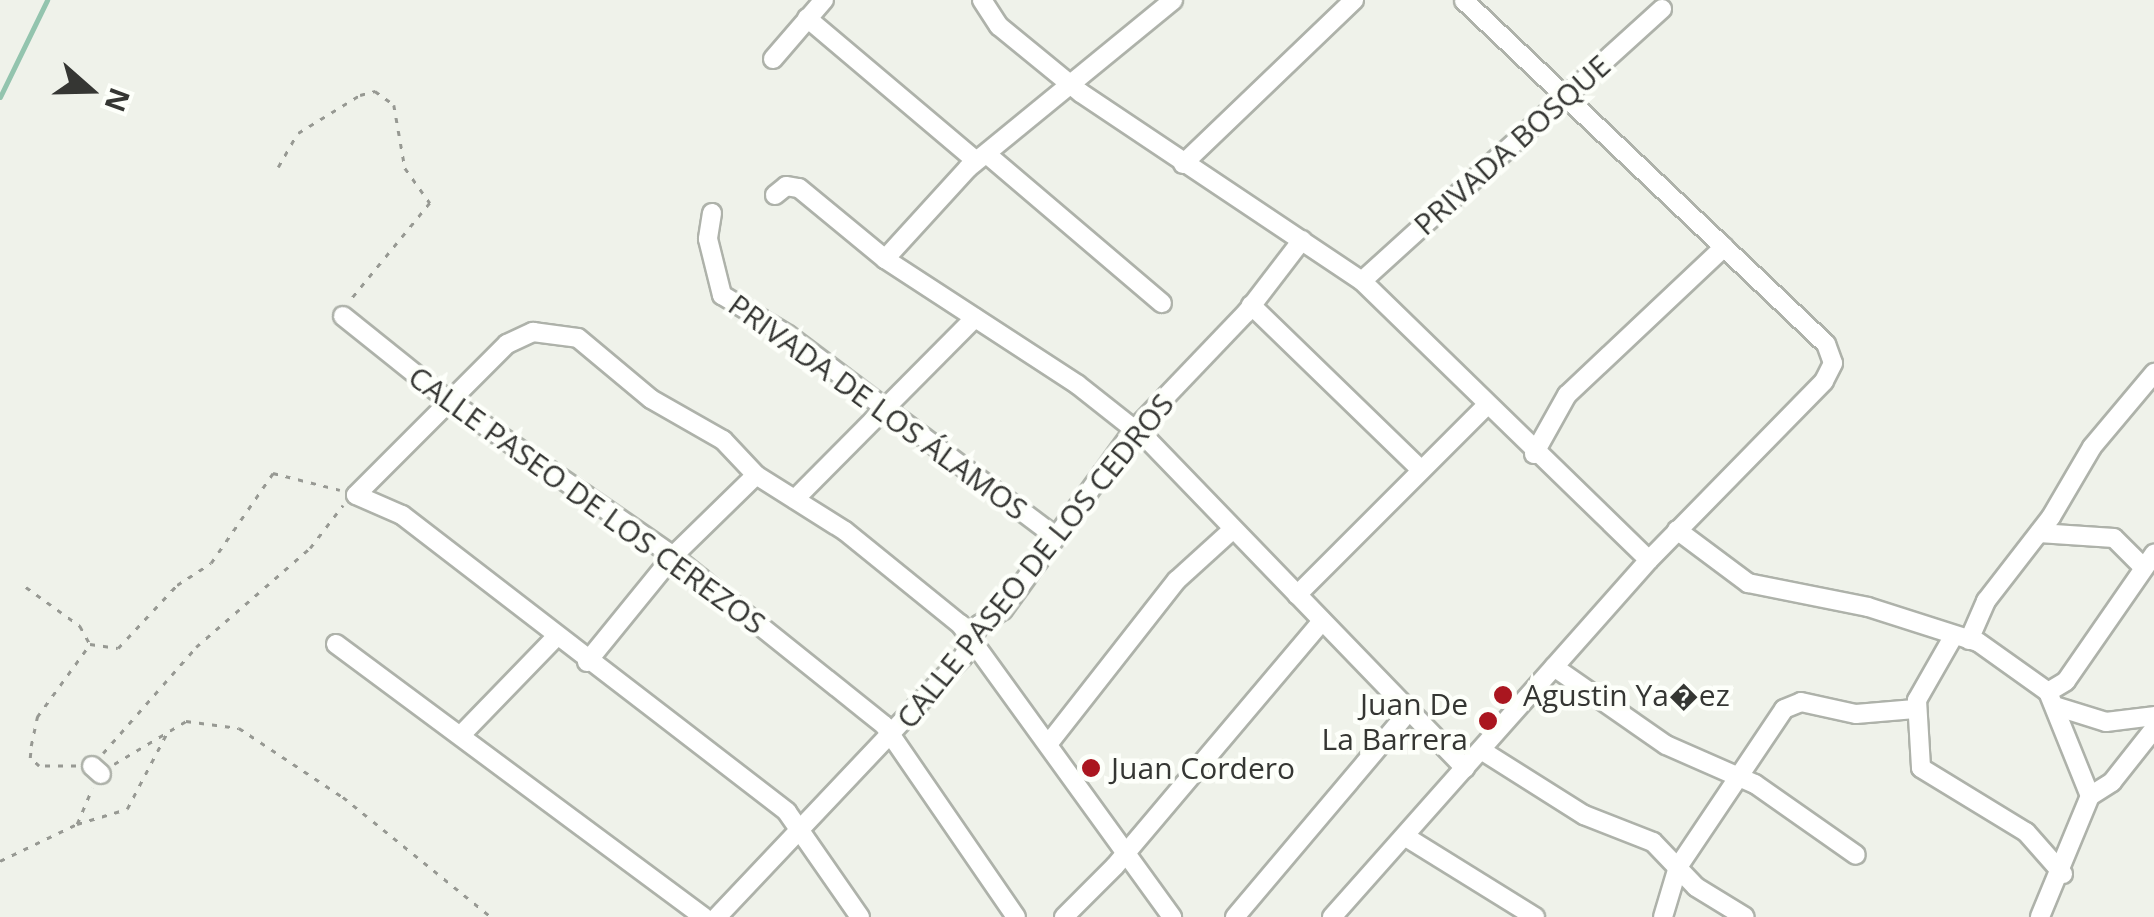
<!DOCTYPE html>
<meta charset="utf-8">
<style>
body{margin:0}
#map{position:relative;width:2154px;height:917px;overflow:hidden;background:#eff2ea;font-family:"Open Sans",sans-serif}
div>[style]{position:absolute}
[style*='--x']{left:calc(var(--x)*1px);top:calc(var(--y)*1px);width:calc(var(--w)*1px);rotate:calc(var(--a)*1deg)}
.stream>*{height:5px;margin:-2.5px;padding:0 2.5px;transform-origin:2.5px;border-radius:2.5px;background:#93c4ae}
.path>*{height:2.5px;margin-top:-1.25px;transform-origin:0;background:repeating-linear-gradient(90deg,#979993 0 5px,transparent 0 13px)}
.roads{filter:drop-shadow(2px 0 #aeb2aa) drop-shadow(-2px 0 #aeb2aa) drop-shadow(0 2px #aeb2aa) drop-shadow(0 -2px #aeb2aa)}
.minor>*{height:18px;margin:-9px;padding:0 9px;transform-origin:9px;border-radius:9px;background:#fff}
.dots>*{width:28px;height:28px;translate:-50% -50%;box-sizing:border-box;border:5px solid #fdfffa;border-radius:50%}
span{translate:-50% -50%;white-space:nowrap;text-align:center;line-height:1.15;-webkit-text-stroke:9px #fdfffa;paint-order:stroke}
.street-label{font-size:30px;color:#353633}
.poi-label{font-size:30px;color:#353633}
.left{translate:0 -50%;text-align:left}
.right{translate:-100% -50%;text-align:right}
.north{position:absolute;left:40px;top:40px;width:100px;height:100px;-webkit-text-stroke:8px #fdfffa;paint-order:stroke;rotate:110deg;font-size:28px;font-weight:700;line-height:40px;text-align:center;color:#353633}
.north::after{content:'';display:block;margin:auto;width:35px;height:45px;background:#353633;clip-path:polygon(50% 0,100% 100%,50% 72%,0 100%)}
</style>
<div id="map">
<div class="stream">
<div style="--x:0;--y:97;--w:108;--a:-64.1"></div>
</div>
<div class="path">
<div style="--x:278;--y:167;--w:39;--a:-60"></div>
<div style="--x:298;--y:133;--w:73;--a:-31.5"></div>
<div style="--x:360;--y:95;--w:16;--a:-15"></div>
<div style="--x:375;--y:91;--w:24;--a:36"></div>
<div style="--x:394;--y:105;--w:64;--a:80.1"></div>
<div style="--x:405;--y:168;--w:43;--a:54.5"></div>
<div style="--x:430;--y:203;--w:128;--a:129.3"></div>
<div style="--x:26;--y:587;--w:67;--a:35.8"></div>
<div style="--x:80;--y:626;--w:21;--a:61"></div>
<div style="--x:90;--y:644;--w:28;--a:8"></div>
<div style="--x:118;--y:648;--w:86;--a:-46.9"></div>
<div style="--x:177;--y:585;--w:40;--a:-32.9"></div>
<div style="--x:211;--y:563;--w:109;--a:-55.4"></div>
<div style="--x:273;--y:473;--w:69;--a:14.2"></div>
<div style="--x:103;--y:753;--w:141;--a:-48.7"></div>
<div style="--x:196;--y:647;--w:151;--a:-41"></div>
<div style="--x:310;--y:548;--w:54;--a:-52.5"></div>
<div style="--x:114;--y:764;--w:84;--a:-30.8"></div>
<div style="--x:186;--y:721;--w:53;--a:7.5"></div>
<div style="--x:239;--y:728;--w:125;--a:33.6"></div>
<div style="--x:343;--y:797;--w:191;--a:39"></div>
<div style="--x:76;--y:766;--w:37;--a:180"></div>
<div style="--x:39;--y:766;--w:12;--a:-138"></div>
<div style="--x:30;--y:758;--w:12;--a:-85"></div>
<div style="--x:31;--y:746;--w:30;--a:-78"></div>
<div style="--x:37;--y:717;--w:90;--a:-54"></div>
<div style="--x:77;--y:824;--w:39;--a:-67"></div>
<div style="--x:0;--y:861;--w:85;--a:-25.7"></div>
<div style="--x:77;--y:824;--w:52;--a:-16.7"></div>
<div style="--x:127;--y:809;--w:90;--a:-62.3"></div>
</div>
<div class="roads">
<div class="minor">
<div style="--x:982;--y:0;--w:31;--a:57"></div>
<div style="--x:999;--y:26;--w:106;--a:39.3"></div>
<div style="--x:1081;--y:93;--w:338;--a:33.8"></div>
<div style="--x:1362;--y:281;--w:400;--a:44.2"></div>
<div style="--x:807;--y:18;--w:221;--a:40.2"></div>
<div style="--x:773;--y:59;--w:78;--a:-49.2"></div>
<div style="--x:989;--y:156;--w:227;--a:40.4"></div>
<div style="--x:1183;--y:164;--w:237;--a:-43.8"></div>
<div style="--x:775;--y:195;--w:14;--a:-39"></div>
<div style="--x:786;--y:186;--w:13;--a:9"></div>
<div style="--x:799;--y:188;--w:112;--a:39.5"></div>
<div style="--x:885;--y:259;--w:230;--a:33.1"></div>
<div style="--x:1078;--y:385;--w:90;--a:38.3"></div>
<div style="--x:1149;--y:441;--w:455;--a:46"></div>
<div style="--x:712;--y:213;--w:26;--a:99"></div>
<div style="--x:708;--y:239;--w:58;--a:76"></div>
<div style="--x:722;--y:295;--w:77;--a:31.2"></div>
<div style="--x:788;--y:335;--w:332;--a:37"></div>
<div style="--x:885;--y:259;--w:123;--a:-47.6"></div>
<div style="--x:968;--y:168;--w:265;--a:-39.3"></div>
<div style="--x:1362;--y:281;--w:405;--a:-42.2"></div>
<div style="--x:1251;--y:305;--w:237;--a:44.1"></div>
<div style="--x:343;--y:316;--w:134;--a:38.7"></div>
<div style="--x:448;--y:400;--w:274;--a:34.7"></div>
<div style="--x:673;--y:556;--w:270;--a:38.7"></div>
<div style="--x:884;--y:725;--w:233;--a:55.5"></div>
<div style="--x:1534;--y:454;--w:68;--a:-60.8"></div>
<div style="--x:1567;--y:395;--w:216;--a:-43.3"></div>
<div style="--x:356;--y:495;--w:214;--a:-45"></div>
<div style="--x:507;--y:344;--w:29;--a:-25"></div>
<div style="--x:533;--y:332;--w:45;--a:7.6"></div>
<div style="--x:578;--y:338;--w:95;--a:39.9"></div>
<div style="--x:651;--y:399;--w:83;--a:29.7"></div>
<div style="--x:723;--y:440;--w:48;--a:46.7"></div>
<div style="--x:756;--y:475;--w:105;--a:32.2"></div>
<div style="--x:845;--y:531;--w:148;--a:39"></div>
<div style="--x:960;--y:624;--w:362;--a:54.1"></div>
<div style="--x:356;--y:495;--w:50;--a:23.5"></div>
<div style="--x:402;--y:515;--w:486;--a:37.6"></div>
<div style="--x:787;--y:812;--w:128;--a:55.2"></div>
<div style="--x:795;--y:499;--w:255;--a:-45.2"></div>
<div style="--x:1677;--y:530;--w:89;--a:36.7"></div>
<div style="--x:1748;--y:583;--w:122;--a:11.3"></div>
<div style="--x:1868;--y:607;--w:115;--a:17.7"></div>
<div style="--x:1978;--y:642;--w:86;--a:35.5"></div>
<div style="--x:2048;--y:692;--w:112;--a:68"></div>
<div style="--x:2090;--y:796;--w:131;--a:112.5"></div>
<div style="--x:2039;--y:533;--w:75;--a:3.8"></div>
<div style="--x:2114;--y:538;--w:42;--a:45"></div>
<div style="--x:1297;--y:595;--w:266;--a:-45"></div>
<div style="--x:1953;--y:637;--w:73;--a:119.7"></div>
<div style="--x:1917;--y:700;--w:68;--a:86.6"></div>
<div style="--x:1921;--y:768;--w:123;--a:31.4"></div>
<div style="--x:2026;--y:832;--w:56;--a:48.6"></div>
<div style="--x:1969;--y:640;--w:43;--a:-66.4"></div>
<div style="--x:1986;--y:601;--w:106;--a:-52.3"></div>
<div style="--x:2051;--y:517;--w:81;--a:-59.6"></div>
<div style="--x:2092;--y:447;--w:97;--a:-50"></div>
<div style="--x:336;--y:644;--w:458;--a:36.6"></div>
<div style="--x:587;--y:662;--w:136;--a:-50.9"></div>
<div style="--x:673;--y:556;--w:116;--a:-44.3"></div>
<div style="--x:1554;--y:667;--w:136;--a:34.9"></div>
<div style="--x:1666;--y:745;--w:97;--a:23.7"></div>
<div style="--x:1755;--y:784;--w:123;--a:35.1"></div>
<div style="--x:2048;--y:692;--w:21;--a:-31"></div>
<div style="--x:2066;--y:681;--w:155;--a:-55.3"></div>
<div style="--x:2058;--y:707;--w:50;--a:17.4"></div>
<div style="--x:2106;--y:722;--w:48;--a:-7.1"></div>
<div style="--x:461;--y:735;--w:134;--a:-45.9"></div>
<div style="--x:1049;--y:743;--w:207;--a:-51.9"></div>
<div style="--x:1177;--y:580;--w:73;--a:-42.2"></div>
<div style="--x:1481;--y:750;--w:122;--a:32.3"></div>
<div style="--x:1584;--y:815;--w:74;--a:21.4"></div>
<div style="--x:1653;--y:842;--w:62;--a:46.3"></div>
<div style="--x:1696;--y:887;--w:57;--a:31.5"></div>
<div style="--x:92;--y:766;--w:12;--a:42"></div>
<div style="--x:2090;--y:796;--w:26;--a:-32"></div>
<div style="--x:2112;--y:782;--w:68;--a:-51.6"></div>
<div style="--x:1406;--y:837;--w:152;--a:31.8"></div>
<div style="--x:717;--y:917;--w:358;--a:-46.6"></div>
<div style="--x:963;--y:657;--w:36;--a:-63"></div>
<div style="--x:979;--y:625;--w:28;--a:-32"></div>
<div style="--x:1003;--y:610;--w:223;--a:-54"></div>
<div style="--x:1134;--y:430;--w:162;--a:-46.3"></div>
<div style="--x:1246;--y:313;--w:92;--a:-52.5"></div>
<div style="--x:1064;--y:917;--w:72;--a:-45"></div>
<div style="--x:1115;--y:866;--w:321;--a:-49.8"></div>
<div style="--x:1235;--y:917;--w:270;--a:-49.8"></div>
<div style="--x:1332;--y:917;--w:477;--a:-48.4"></div>
<div style="--x:1649;--y:560;--w:250;--a:-45.6"></div>
<div style="--x:1824;--y:381;--w:20;--a:-63"></div>
<div style="--x:1833;--y:363;--w:20;--a:-110"></div>
<div style="--x:1826;--y:344;--w:499;--a:-136.5"></div>
<div style="--x:1663;--y:917;--w:52;--a:-73.3"></div>
<div style="--x:1678;--y:867;--w:190;--a:-56.1"></div>
<div style="--x:1784;--y:709;--w:18;--a:-22"></div>
<div style="--x:1801;--y:702;--w:56;--a:12.3"></div>
<div style="--x:1856;--y:714;--w:59;--a:-4.8"></div>
</div>
</div>
<div class="dots">
<div style="left:1503px;top:695px;background:#aa161f"></div>
<div style="left:1488px;top:721px;background:#aa161f"></div>
<div style="left:1091px;top:768px;background:#aa161f"></div>
</div>
<div class="street-label">
<span style="left:1512px;top:145px;rotate:-42deg">PRIVADA BOSQUE</span>
<span style="left:878px;top:407px;rotate:36deg">PRIVADA DE LOS ÁLAMOS</span>
<span style="left:587px;top:500px;rotate:36deg">CALLE PASEO DE LOS CEREZOS</span>
<span style="left:1035px;top:561px;rotate:-51deg">CALLE PASEO DE LOS CEDROS</span>
</div>
<div class="poi-label">
<span class="left" style="left:1523px;top:695px">Agustin Ya�ez</span>
<span class="right" style="left:1468px;top:721px">Juan De<br>La Barrera</span>
<span class="left" style="left:1111px;top:768px">Juan Cordero</span>
</div>
<div class="north">N</div>
</div>
